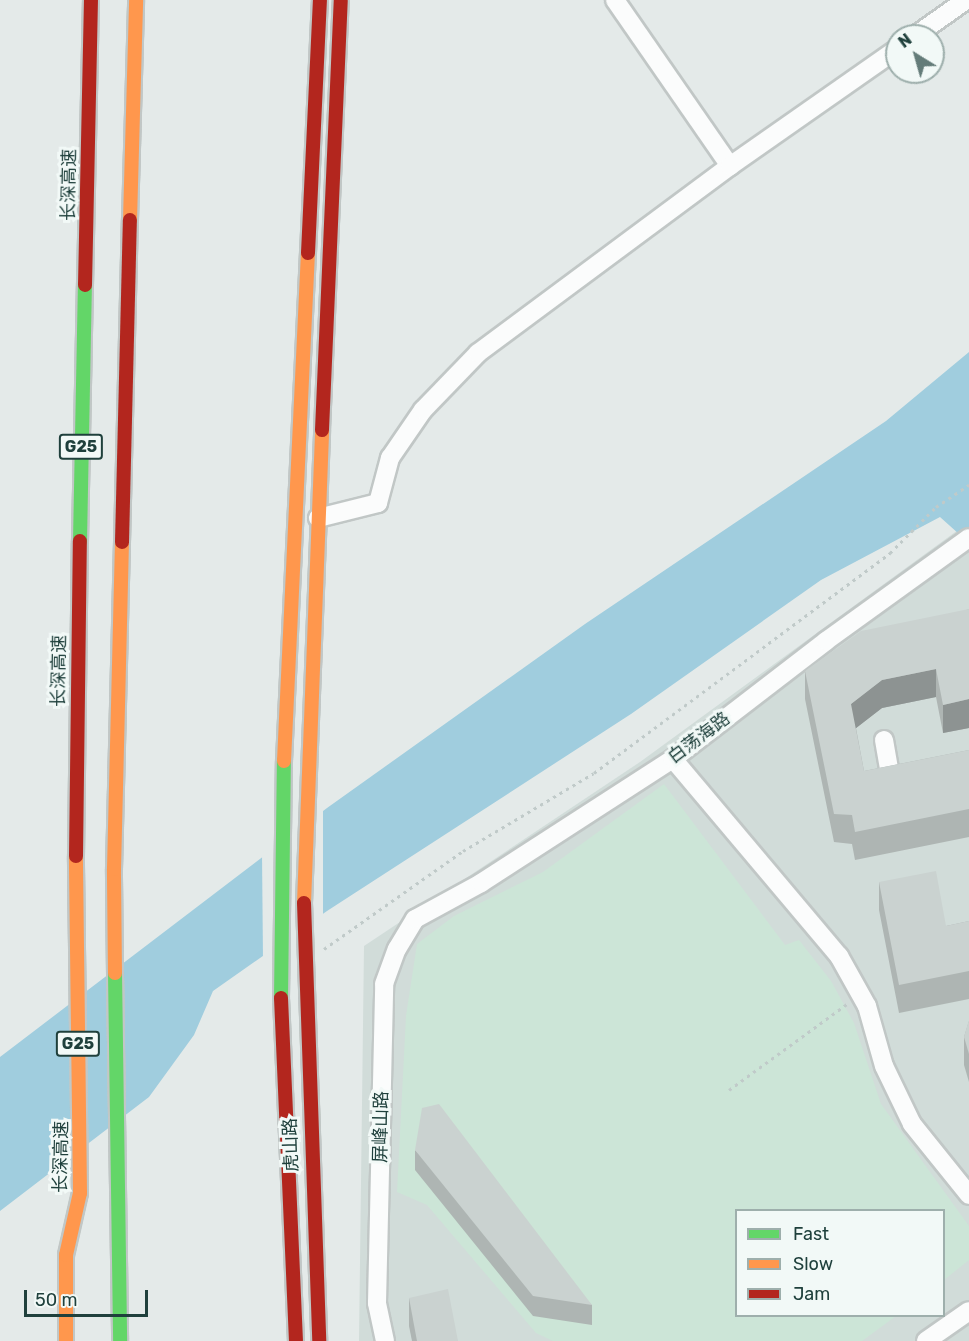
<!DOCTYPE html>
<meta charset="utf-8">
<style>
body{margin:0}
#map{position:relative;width:969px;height:1341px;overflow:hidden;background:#e4eae9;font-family:Rubik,"Noto Sans SC",sans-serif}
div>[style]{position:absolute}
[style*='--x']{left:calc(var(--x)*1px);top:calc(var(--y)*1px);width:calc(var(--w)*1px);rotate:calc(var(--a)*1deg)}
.built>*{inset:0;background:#d1dcd9}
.green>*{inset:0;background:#cce5d7}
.water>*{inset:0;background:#a0cdde}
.pier>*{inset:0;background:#e4eae9}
.path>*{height:3px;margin-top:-1.5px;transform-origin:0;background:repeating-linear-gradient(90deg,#c0cac9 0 3px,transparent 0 7.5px)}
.roads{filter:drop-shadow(2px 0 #c1c7c6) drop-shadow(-2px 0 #c1c7c6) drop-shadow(0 2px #c1c7c6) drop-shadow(0 -2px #c1c7c6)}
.street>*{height:18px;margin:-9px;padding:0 9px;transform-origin:9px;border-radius:9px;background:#fbfcfc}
.fast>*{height:14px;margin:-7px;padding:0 7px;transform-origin:7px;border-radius:7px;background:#63d668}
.slow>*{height:14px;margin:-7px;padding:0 7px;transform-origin:7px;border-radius:7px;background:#ff974d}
.jam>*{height:14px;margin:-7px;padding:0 7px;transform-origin:7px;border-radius:7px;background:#b3261e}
.wall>*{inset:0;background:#aeb5b3}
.shaded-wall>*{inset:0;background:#8d9392}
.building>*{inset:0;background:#cad2d0}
span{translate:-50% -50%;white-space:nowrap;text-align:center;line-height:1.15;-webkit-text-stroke:6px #f2f9f7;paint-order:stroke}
.shield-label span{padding:2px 4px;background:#f2f9f7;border:2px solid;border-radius:4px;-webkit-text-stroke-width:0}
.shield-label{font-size:16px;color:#1f403c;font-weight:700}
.street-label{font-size:18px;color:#1f403c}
.legend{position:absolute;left:735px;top:1209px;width:210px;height:108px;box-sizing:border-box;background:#f2f9f7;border:2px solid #9eafac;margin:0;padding:8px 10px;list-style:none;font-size:18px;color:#1f403c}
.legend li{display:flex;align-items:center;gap:12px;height:30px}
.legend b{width:30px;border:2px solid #9eafac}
.north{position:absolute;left:885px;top:24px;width:60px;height:60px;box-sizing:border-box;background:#f2f9f7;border:2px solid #9eafac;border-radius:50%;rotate:323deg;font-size:16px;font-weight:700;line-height:24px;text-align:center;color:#1f403c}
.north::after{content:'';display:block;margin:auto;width:21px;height:27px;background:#647c79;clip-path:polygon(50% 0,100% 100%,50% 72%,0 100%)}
.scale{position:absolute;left:24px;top:1290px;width:124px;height:27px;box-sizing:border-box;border:3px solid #1f403c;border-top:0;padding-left:8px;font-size:18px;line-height:21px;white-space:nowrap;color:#1f403c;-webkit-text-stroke:4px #f2f9f7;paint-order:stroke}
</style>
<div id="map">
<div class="built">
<div style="clip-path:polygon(evenodd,969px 522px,969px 1341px,359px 1341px,364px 946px,640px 762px,969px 522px,736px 1210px,944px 1210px,944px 1316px,736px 1316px,736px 1210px)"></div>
</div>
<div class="green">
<div style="clip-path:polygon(664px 784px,785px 945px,799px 940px,831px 981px,854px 1023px,881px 1104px,969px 1226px,969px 1260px,944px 1280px,944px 1210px,736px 1210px,736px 1316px,896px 1316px,862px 1341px,553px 1341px,536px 1333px,427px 1205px,397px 1192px,406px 1016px,417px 944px,454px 916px,543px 872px)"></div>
</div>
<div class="water">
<div style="clip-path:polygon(969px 352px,969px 543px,940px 517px,821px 580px,631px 714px,327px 911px,213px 991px,194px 1035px,149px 1097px,0 1211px,0 1057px,327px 808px,585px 624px,886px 421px)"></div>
</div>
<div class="pier">
<div style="clip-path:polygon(323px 806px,323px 918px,263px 959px,262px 853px)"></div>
</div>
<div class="path">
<div style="--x:324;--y:949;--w:170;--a:-35.2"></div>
<div style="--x:463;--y:851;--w:152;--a:-30.8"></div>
<div style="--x:594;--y:773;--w:369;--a:-36.6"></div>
<div style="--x:890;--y:553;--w:65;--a:-45"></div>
<div style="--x:936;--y:507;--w:40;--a:-34"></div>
<div style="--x:729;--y:1090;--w:146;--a:-36.1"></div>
</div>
<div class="roads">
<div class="street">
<div style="--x:615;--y:0;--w:202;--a:55.3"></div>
<div style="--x:915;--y:36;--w:62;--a:-35.2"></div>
<div style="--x:318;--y:518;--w:62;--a:-14"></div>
<div style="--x:378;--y:503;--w:47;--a:-75.1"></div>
<div style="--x:390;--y:458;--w:58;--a:-55.5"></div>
<div style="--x:423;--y:410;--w:79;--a:-46"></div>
<div style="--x:478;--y:353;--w:314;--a:-36.6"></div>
<div style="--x:730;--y:166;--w:204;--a:-35"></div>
<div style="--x:884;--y:740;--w:41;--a:80.1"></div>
<div style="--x:891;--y:780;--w:8;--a:-7"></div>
<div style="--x:673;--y:759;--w:258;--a:49.9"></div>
<div style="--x:839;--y:956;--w:57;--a:60.8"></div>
<div style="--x:867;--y:1006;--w:62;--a:74.2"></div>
<div style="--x:884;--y:1066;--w:64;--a:64.2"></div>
<div style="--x:912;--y:1124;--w:91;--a:51.2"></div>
<div style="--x:385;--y:1341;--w:39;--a:-102"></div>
<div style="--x:377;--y:1303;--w:319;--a:-88.7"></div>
<div style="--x:384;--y:984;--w:37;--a:-70"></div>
<div style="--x:397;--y:949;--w:35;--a:-59"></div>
<div style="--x:415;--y:919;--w:75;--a:-28.6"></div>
<div style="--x:481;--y:883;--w:229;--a:-32.9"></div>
<div style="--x:673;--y:759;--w:193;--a:-37.6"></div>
<div style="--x:826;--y:641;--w:176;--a:-35.8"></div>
<div style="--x:926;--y:1341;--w:52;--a:-34.9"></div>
</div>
<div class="fast">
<div style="--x:80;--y:541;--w:256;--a:-88.9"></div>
<div style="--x:115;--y:973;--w:368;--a:89.2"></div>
<div style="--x:281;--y:998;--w:237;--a:-89.3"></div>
</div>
<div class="slow">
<div style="--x:130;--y:220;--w:220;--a:-88.4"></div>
<div style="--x:284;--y:761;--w:509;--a:-87.3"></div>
<div style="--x:304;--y:903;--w:473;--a:-87.8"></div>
<div style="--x:115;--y:973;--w:104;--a:-90.6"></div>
<div style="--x:114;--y:869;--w:327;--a:-88.6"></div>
<div style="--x:66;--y:1341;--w:86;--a:-90"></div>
<div style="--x:66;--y:1255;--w:64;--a:-77.3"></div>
<div style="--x:80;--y:1193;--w:337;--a:-90.7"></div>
</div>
<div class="jam">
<div style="--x:308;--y:253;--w:253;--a:-87.3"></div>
<div style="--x:85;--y:285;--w:285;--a:-88.8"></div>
<div style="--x:322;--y:430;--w:430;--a:-87.5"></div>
<div style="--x:122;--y:542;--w:322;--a:-88.6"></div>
<div style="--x:76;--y:856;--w:315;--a:-89.3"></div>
<div style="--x:304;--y:903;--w:438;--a:88"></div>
<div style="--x:281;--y:998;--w:343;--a:87.5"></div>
</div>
</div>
<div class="wall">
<div style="clip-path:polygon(969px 609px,969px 728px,943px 733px,936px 697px,882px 708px,856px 728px,864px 771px,969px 750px,969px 837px,855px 860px,852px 844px,834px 842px,805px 699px,805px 671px)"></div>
<div style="clip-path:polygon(879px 882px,946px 926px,969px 921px,969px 999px,899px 1013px,879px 910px)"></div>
<div style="clip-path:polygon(969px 1021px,969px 1082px,964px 1065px,964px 1037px)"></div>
<div style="clip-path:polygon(415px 1150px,592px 1305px,592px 1325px,533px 1316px,415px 1170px)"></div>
<div style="clip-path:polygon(409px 1298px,458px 1341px,412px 1341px,409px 1326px)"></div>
</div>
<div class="shaded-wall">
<div style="clip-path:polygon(936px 669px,936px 697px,882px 708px,851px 732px,851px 704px,882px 680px)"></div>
<div style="clip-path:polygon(969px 699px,969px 728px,943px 733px,943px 705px)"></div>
</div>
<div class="building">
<div style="clip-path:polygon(969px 609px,969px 699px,943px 705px,936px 669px,882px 680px,851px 704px,864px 771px,969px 750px,969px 809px,855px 832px,852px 815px,834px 814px,805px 671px,861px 631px)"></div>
<div style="clip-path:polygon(936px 871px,946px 926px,969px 921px,969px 971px,899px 985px,879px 882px)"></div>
<div style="clip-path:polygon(969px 1021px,969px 1054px,964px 1037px,968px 1023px)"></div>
<div style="clip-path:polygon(439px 1104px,592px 1305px,533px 1296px,415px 1150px,422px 1108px)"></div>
<div style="clip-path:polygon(448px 1289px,458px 1341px,417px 1341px,409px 1298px)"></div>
</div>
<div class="shield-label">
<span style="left:81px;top:447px">G25</span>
<span style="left:78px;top:1044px">G25</span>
</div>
<div class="street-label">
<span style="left:69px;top:185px;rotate:-89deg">长深高速</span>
<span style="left:59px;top:671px;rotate:-89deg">长深高速</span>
<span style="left:699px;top:738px;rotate:-37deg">白荡海路</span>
<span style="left:381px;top:1127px;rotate:-89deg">屏峰山路</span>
<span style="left:291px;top:1145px;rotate:-92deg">虎山路</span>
<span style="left:61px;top:1157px;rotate:-89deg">长深高速</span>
</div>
<ul class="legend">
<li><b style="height:8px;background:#63d668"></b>Fast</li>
<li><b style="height:8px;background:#ff974d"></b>Slow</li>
<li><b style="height:8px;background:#b3261e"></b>Jam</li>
</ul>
<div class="north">N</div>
<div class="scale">50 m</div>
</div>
